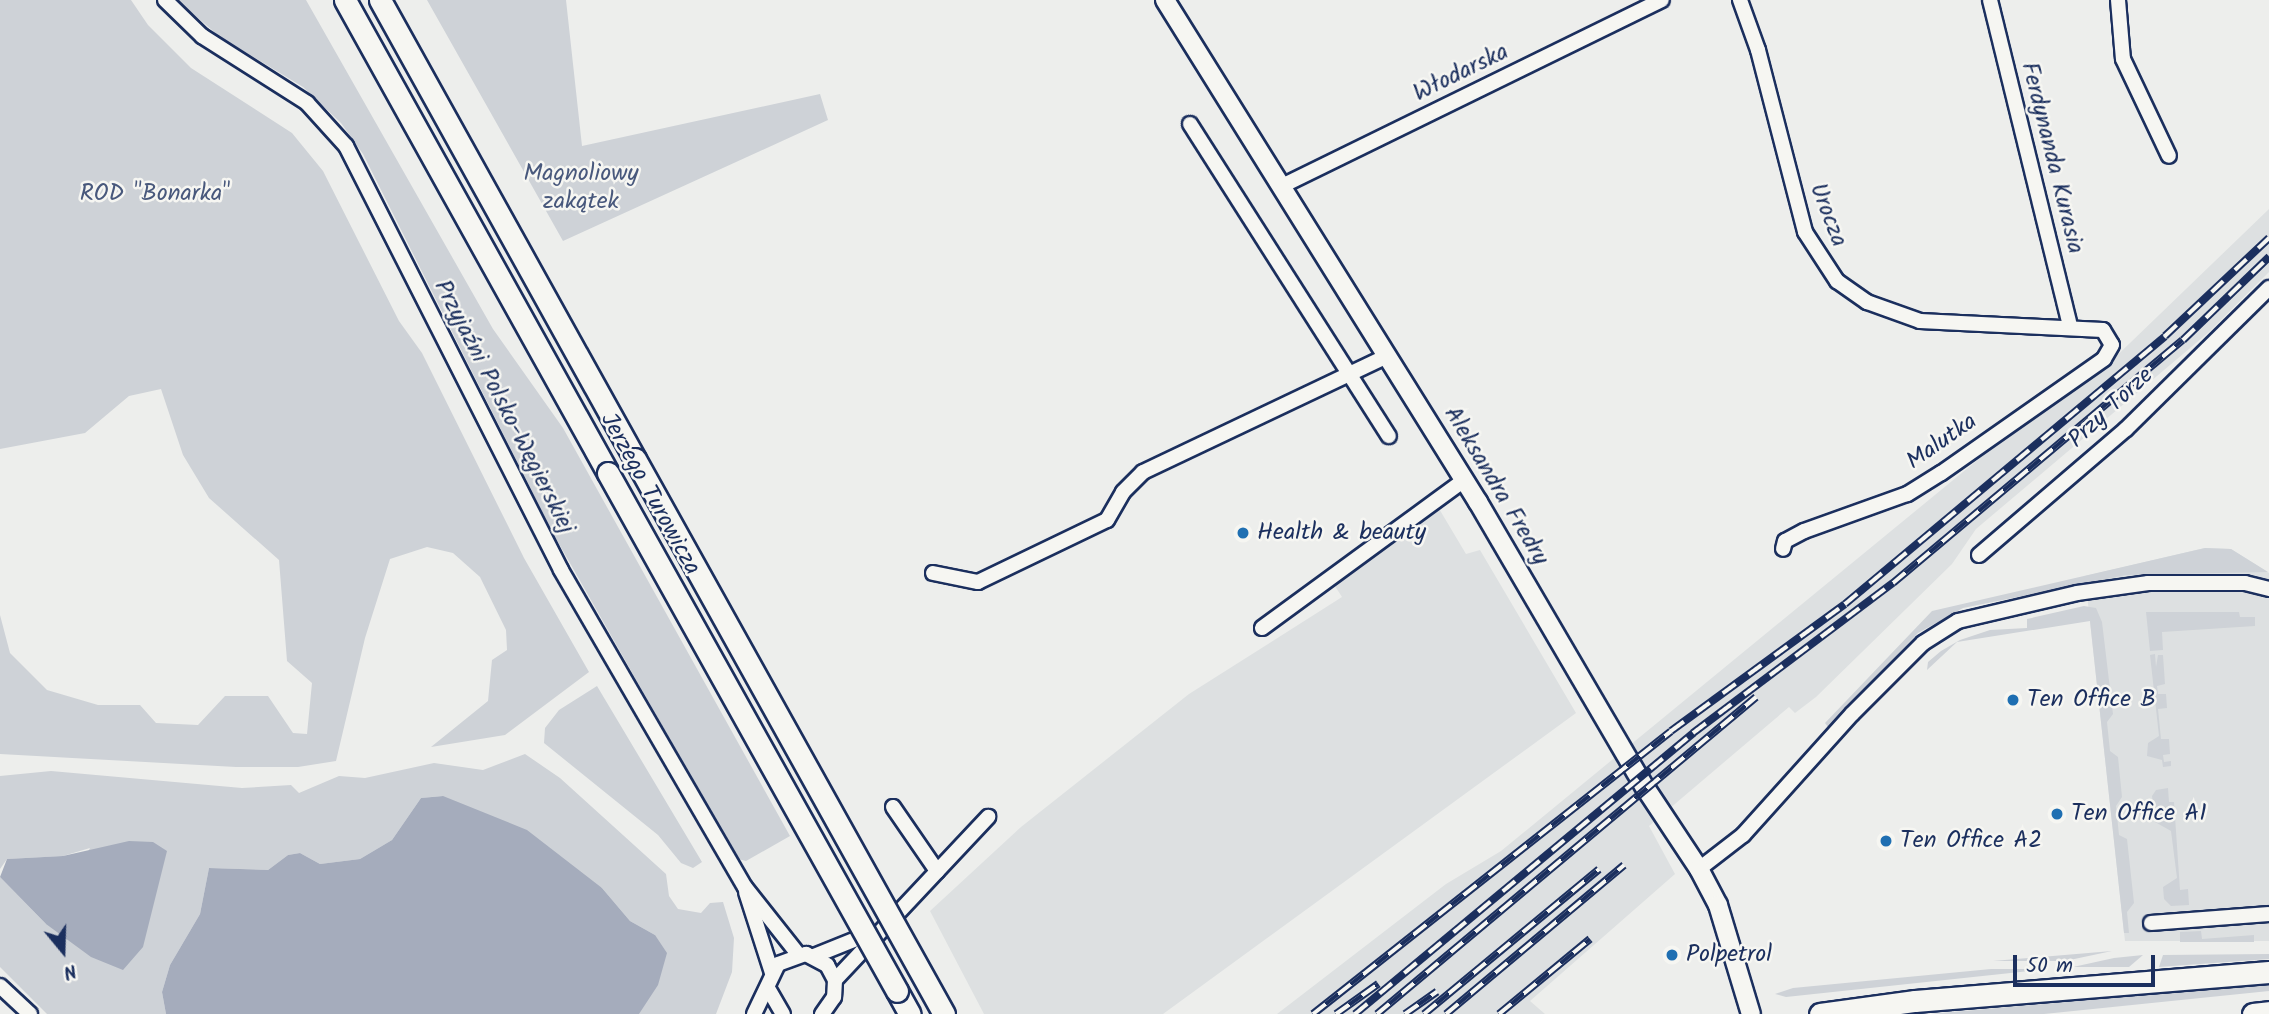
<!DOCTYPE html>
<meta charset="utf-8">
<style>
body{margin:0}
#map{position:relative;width:2269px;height:1014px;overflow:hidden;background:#edeeec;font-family:Kalam,sans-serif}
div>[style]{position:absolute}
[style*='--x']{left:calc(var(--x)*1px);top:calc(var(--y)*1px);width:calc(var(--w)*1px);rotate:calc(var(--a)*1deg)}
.built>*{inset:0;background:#dde0e1}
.green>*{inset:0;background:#ced2d7}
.water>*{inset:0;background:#a5acbc}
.roads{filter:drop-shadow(2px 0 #1b2f5e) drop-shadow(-2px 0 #1b2f5e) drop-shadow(0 2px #1b2f5e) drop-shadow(0 -2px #1b2f5e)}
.minor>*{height:14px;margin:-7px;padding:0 7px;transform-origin:7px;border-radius:7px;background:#f6f6f2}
.tertiary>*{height:18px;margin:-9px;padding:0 9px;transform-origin:9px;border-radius:9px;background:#f6f6f2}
.secondary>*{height:21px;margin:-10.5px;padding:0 10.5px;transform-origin:10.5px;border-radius:10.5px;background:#f6f6f2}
.rail>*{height:8px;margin-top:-4px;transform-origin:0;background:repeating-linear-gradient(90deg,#f6f6f2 0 16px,#1b2f5e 0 32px);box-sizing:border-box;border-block:2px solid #1b2f5e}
.bridges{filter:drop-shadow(2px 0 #1b2f5e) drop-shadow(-2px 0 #1b2f5e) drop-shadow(0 2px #1b2f5e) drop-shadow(0 -2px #1b2f5e)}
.secondary-bridge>*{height:21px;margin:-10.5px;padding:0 10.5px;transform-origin:10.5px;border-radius:10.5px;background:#f6f6f2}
.dots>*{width:19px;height:19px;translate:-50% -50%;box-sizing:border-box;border:4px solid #f6f6f2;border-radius:50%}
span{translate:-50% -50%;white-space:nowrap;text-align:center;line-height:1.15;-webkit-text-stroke:5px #f6f6f2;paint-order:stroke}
.street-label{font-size:24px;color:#1b2f5e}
.park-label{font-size:24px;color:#48587c}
.poi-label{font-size:24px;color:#1b2f5e}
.left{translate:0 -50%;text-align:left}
.north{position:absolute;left:28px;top:916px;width:70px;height:70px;-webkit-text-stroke:5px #f6f6f2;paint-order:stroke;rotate:161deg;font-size:19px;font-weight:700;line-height:28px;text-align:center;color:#1b2f5e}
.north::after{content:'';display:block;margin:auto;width:24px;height:32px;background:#1b2f5e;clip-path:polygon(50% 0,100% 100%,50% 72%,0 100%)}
.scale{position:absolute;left:2013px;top:955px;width:142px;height:32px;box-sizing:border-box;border:4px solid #1b2f5e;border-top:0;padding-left:9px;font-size:21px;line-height:24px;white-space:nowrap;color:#1b2f5e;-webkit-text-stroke:5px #f6f6f2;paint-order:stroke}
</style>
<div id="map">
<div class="built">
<div style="clip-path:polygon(2269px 209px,2269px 272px,2209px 332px,1976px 529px,1952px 564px,1816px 697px,1795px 713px,1789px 707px,1649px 826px,1675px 874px,1530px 1001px,1545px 1014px,1277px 1014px,1446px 884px,1501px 851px,1991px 449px,2103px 369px)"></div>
<div style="clip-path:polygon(1438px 507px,1466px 554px,1480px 550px,1576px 713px,1163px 1014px,984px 1014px,930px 911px,1021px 827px,1189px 694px,1342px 597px,1333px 583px)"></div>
<div style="clip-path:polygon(2205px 548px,2231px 549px,2269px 573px,2269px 941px,2125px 941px,2085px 576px)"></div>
</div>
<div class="green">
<div style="clip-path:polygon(0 0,131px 0,148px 25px,191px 68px,292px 133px,323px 171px,399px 321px,422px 353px,524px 558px,589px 672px,505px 735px,431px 747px,488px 701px,492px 660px,507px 650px,506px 630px,480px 577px,453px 553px,427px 547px,390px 559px,365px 638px,336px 761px,298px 767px,236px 767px,0 754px,0 615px,10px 653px,47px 690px,98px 705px,140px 705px,156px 723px,198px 725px,225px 696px,268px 696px,293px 733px,307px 734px,312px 683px,287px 661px,279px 560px,209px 498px,183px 455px,161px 389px,129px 396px,85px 433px,0 449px)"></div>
<div style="clip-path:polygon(177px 0,306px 0,493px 329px,563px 428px,790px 836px,746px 861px,738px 859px,554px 535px,363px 154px,341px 123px,303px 87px,219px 36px)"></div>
<div style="clip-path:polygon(427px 0,566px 0,582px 146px,820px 94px,828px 120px,563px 241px)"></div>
<div style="clip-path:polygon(2205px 548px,2231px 549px,2268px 572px,2126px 575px,1963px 608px,1918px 633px,1828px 727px,1825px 723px,1932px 611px)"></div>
<div style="clip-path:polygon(2084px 606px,2096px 608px,2102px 622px,2113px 714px,2107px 722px,2110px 751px,2118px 757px,2122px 797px,2116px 806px,2119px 835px,2127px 839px,2134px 903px,2127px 912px,2129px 933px,2124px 933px,2090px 621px,1957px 642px,1927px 670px,1928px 662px,1941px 651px,1960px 640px,1990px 630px,2027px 628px,2027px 619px)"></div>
<div style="clip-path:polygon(2239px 612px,2240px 617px,2255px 617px,2255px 626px,2162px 632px,2163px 650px,2150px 651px,2146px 612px)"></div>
<div style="clip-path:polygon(2155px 654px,2156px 667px,2158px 655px,2163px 655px,2165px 684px,2157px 686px,2158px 694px,2166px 694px,2167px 708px,2158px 709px,2161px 739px,2169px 739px,2170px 754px,2163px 755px,2164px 762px,2171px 761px,2171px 766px,2163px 767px,2162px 760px,2147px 756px,2148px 743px,2159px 736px,2150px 655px)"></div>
<div style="clip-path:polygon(597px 686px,702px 862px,693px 868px,681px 863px,658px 835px,544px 743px,545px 728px,559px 710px)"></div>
<div style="clip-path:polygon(525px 754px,560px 778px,666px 874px,669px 896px,678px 909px,701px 913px,710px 903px,723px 902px,734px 938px,732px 972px,716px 1014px,639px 1014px,655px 935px,630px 921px,602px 888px,448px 807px,442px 796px,421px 798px,392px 840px,360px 859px,320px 864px,300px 853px,288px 855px,268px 870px,209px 868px,200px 914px,170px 965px,162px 992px,166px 1014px,47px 1014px,0 967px,0 877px,46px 924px,90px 848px,63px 856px,7px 859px,0 869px,0 776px,51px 771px,242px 788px,291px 785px,299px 793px,339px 776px,365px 778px,434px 763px,483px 770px)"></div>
<div style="clip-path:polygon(2168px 788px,2169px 802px,2174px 802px,2180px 890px,2188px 889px,2189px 905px,2171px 906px,2164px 899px,2163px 887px,2177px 878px,2171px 831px,2155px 822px,2152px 796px,2156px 790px)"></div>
<div style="clip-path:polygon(2201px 931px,2202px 939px,2254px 935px,2254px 942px,2180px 942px,2180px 932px)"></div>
<div style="clip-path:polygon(2112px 951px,2065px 961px,1993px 961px)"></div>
<div style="clip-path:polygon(2269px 954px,2269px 959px,2159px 967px,2163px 955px)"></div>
<div style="clip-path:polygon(2143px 955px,2129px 967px,2073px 967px,2114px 958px)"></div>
<div style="clip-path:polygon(1991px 969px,2047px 969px,1786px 997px,1775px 994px,1793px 988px)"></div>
<div style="clip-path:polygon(2269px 984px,2269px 991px,2044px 1014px,1930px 1014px)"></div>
</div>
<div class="water">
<div style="clip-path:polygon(443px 796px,527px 830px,602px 888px,630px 921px,655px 935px,667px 953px,658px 985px,639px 1014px,166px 1014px,162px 992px,170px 965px,200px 914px,209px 868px,268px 870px,288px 855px,300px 853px,320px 864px,360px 859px,392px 840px,421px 798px)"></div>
<div style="clip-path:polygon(129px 841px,153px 842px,167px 851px,143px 947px,123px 970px,91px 957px,46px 924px,0 877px,7px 859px,63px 856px)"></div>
</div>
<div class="roads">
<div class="minor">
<div style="--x:165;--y:0;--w:52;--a:44.2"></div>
<div style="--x:202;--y:36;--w:125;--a:32.5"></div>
<div style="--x:307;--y:103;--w:58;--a:47.8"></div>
<div style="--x:346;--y:146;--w:475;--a:63.1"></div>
<div style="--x:561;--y:570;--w:367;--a:59.9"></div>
<div style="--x:745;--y:887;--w:85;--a:51.7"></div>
<div style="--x:1740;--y:0;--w:53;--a:70.2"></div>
<div style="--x:1758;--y:50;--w:188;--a:75.5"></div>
<div style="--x:1805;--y:232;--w:59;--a:56.9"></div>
<div style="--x:1837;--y:281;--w:37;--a:35"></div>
<div style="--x:1867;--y:302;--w:56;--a:19.7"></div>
<div style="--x:1920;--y:321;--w:183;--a:2.8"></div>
<div style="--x:2103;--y:330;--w:17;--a:59"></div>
<div style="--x:2112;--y:345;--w:16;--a:120"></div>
<div style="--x:2104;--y:359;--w:199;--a:145"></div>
<div style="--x:1941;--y:473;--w:40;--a:148"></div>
<div style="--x:1907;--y:494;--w:109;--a:160.2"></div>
<div style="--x:1804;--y:531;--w:21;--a:152"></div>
<div style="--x:1785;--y:541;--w:8;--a:104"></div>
<div style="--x:1990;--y:0;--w:336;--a:76.2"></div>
<div style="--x:2118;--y:0;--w:59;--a:85.2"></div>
<div style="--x:2123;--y:59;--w:107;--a:64.6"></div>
<div style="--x:1190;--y:124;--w:370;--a:57.5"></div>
<div style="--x:1280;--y:187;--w:425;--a:-26.1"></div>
<div style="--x:1979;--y:555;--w:194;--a:-40.6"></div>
<div style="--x:2126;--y:429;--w:201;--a:-44.6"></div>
<div style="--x:933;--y:573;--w:46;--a:11.3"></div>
<div style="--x:978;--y:582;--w:143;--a:-25.7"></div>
<div style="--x:1107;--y:520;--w:32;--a:-60"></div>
<div style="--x:1123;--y:492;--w:28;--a:-45"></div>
<div style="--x:1143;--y:472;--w:270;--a:-25.4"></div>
<div style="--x:1262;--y:628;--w:250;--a:-36.2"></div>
<div style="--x:893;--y:807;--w:78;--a:55.5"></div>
<div style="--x:1699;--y:869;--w:56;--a:-37.7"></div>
<div style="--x:1743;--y:835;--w:163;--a:-48"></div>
<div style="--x:1852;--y:714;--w:100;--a:-45"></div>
<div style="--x:1923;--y:643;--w:41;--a:-32.2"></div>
<div style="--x:1958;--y:621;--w:122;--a:-13.2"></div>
<div style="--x:2077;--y:593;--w:72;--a:-8"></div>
<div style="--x:2148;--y:583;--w:97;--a:0"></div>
<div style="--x:2245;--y:583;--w:25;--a:14"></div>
<div style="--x:746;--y:892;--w:85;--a:72.2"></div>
<div style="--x:2151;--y:923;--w:118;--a:-4.4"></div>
<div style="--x:814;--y:956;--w:61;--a:-22"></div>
<div style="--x:835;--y:980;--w:224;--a:-46.8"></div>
<div style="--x:0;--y:986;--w:41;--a:43"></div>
<div style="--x:769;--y:990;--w:28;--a:60"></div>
<div style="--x:754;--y:1014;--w:55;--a:-64.4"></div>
<div style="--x:778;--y:964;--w:30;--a:-20"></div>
<div style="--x:806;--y:954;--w:24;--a:28"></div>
<div style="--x:827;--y:965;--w:17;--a:62"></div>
<div style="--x:835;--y:980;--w:17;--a:93"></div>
<div style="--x:834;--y:997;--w:21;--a:125"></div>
</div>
<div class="tertiary">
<div style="--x:1165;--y:0;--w:592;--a:58.06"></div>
<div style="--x:1478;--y:502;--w:333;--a:59.7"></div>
<div style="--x:1646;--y:789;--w:96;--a:56.5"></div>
<div style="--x:1699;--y:869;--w:41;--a:62.2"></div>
<div style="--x:1718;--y:905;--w:114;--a:73.2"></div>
</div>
<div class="secondary">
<div style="--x:345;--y:0;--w:541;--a:60.92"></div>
<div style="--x:380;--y:0;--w:525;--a:60.95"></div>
<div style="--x:897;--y:991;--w:26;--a:61"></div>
<div style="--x:1820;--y:1014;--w:96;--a:-7.8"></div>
<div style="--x:1915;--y:1001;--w:355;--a:-4.7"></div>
<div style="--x:2253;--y:1014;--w:16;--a:-7"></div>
</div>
</div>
<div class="rail">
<div style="--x:1313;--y:1014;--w:456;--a:-38.3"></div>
<div style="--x:1671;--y:731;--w:215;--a:-36.1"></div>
<div style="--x:1845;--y:604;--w:417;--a:-39.9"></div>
<div style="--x:2165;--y:336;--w:143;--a:-43.3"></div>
<div style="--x:1336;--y:1014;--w:52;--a:-35.5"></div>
<div style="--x:1355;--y:1014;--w:440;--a:-39.7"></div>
<div style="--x:1693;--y:733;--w:250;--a:-36.9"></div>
<div style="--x:1893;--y:583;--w:378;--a:-40"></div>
<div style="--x:2183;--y:340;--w:120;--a:-44"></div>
<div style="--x:1377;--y:1014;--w:494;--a:-39.9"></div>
<div style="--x:1405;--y:1014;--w:39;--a:-35"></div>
<div style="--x:1424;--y:1014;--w:227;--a:-39.6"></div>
<div style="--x:1446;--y:1014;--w:232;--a:-39.9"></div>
<div style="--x:1499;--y:1014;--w:118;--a:-39.5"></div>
</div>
<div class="bridges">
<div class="secondary-bridge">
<div style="--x:635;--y:459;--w:635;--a:60.89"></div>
<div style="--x:608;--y:473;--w:593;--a:60.84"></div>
</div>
</div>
<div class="dots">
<div style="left:1243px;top:533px;background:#1f6fb2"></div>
<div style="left:2013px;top:700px;background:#1f6fb2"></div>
<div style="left:2057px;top:814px;background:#1f6fb2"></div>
<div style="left:1886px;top:841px;background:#1f6fb2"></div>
<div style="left:1672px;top:955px;background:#1f6fb2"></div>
</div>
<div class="street-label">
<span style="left:1461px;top:73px;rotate:-26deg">Włodarska</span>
<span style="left:2052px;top:158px;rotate:76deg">Ferdynanda Kurasia</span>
<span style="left:1828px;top:215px;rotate:69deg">Urocza</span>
<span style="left:504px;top:407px;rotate:63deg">Przyjaźni Polsko-Węgierskiej</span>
<span style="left:2111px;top:408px;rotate:-43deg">Przy Torze</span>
<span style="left:1942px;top:442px;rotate:-35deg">Malutka</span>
<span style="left:1496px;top:486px;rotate:59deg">Aleksandra Fredry</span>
<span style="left:650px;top:494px;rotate:61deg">Jerzego Turowicza</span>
</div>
<div class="park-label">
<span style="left:581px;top:188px">Magnoliowy<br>zakątek</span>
<span style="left:155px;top:194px">ROD "Bonarka"</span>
</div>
<div class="poi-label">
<span class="left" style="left:1257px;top:533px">Health &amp; beauty</span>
<span class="left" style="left:2027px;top:700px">Ten Office B</span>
<span class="left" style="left:2071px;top:814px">Ten Office A1</span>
<span class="left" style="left:1900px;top:841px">Ten Office A2</span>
<span class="left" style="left:1686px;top:955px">Polpetrol</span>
</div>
<div class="north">N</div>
<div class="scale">50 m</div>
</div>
